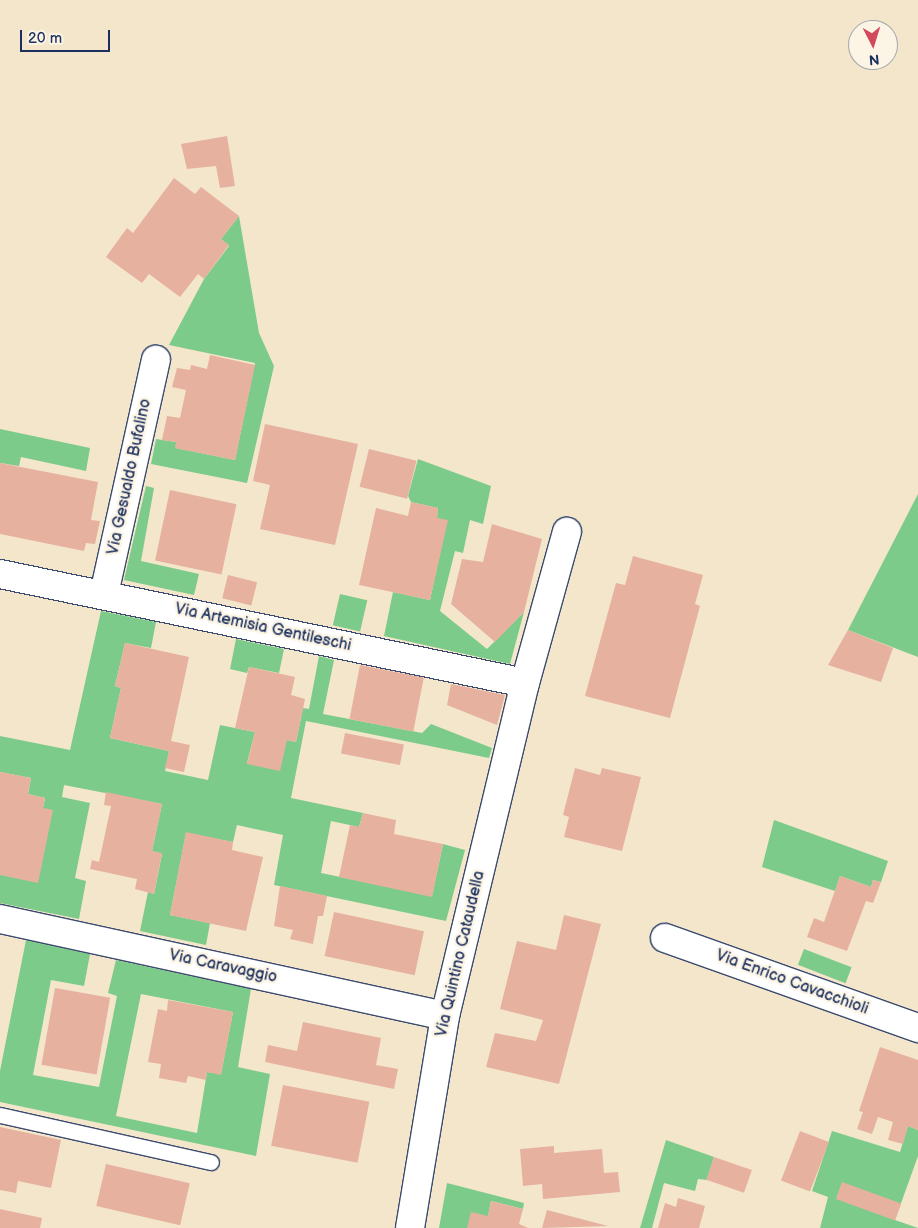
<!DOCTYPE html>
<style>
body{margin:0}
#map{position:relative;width:918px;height:1228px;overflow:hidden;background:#f3e6cb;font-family:"Balsamiq Sans",sans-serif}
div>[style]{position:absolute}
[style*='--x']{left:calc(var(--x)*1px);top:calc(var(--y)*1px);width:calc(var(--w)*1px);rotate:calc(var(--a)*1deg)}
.green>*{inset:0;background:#7dcb8a;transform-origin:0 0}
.building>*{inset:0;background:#e7b1a0;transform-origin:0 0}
.roads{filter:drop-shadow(1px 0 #3b4a6e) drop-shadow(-1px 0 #3b4a6e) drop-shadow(0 1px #3b4a6e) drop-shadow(0 -1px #3b4a6e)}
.lane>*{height:15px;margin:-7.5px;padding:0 7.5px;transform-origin:7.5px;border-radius:7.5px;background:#fff}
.street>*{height:28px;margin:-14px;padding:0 14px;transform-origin:14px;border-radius:14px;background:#fff}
span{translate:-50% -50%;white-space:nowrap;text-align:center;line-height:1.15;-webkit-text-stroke:5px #fcf5e5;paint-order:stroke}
.street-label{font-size:16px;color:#1b2f5e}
.north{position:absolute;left:848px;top:20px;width:50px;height:50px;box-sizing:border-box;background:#fcf5e5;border:1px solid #a2a6af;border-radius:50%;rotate:175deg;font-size:14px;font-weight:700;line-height:20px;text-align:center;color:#1b2f5e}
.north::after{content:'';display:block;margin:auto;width:18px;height:22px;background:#d1495b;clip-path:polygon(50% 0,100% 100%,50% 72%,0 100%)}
.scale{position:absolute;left:20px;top:30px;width:90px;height:22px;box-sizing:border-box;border:2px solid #1b2f5e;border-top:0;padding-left:6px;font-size:15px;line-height:18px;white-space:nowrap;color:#1b2f5e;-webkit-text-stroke:4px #fcf5e5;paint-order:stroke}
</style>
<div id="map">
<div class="green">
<div style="clip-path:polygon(239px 216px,259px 333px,274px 366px,247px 483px,151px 464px,156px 439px,176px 442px,176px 448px,235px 460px,255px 363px,169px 345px,204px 279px,229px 246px,221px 239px)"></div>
<div style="clip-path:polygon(0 429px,90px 448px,86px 471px,21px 457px,19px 466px,0 463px)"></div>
<div style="clip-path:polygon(418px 459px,491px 486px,483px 524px,470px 520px,463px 553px,455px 551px,440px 611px,487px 649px,524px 612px,510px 664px,384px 636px,393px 592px,430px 600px,447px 521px,437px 518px,438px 508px,411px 502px,408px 496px)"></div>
<div style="clip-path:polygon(146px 486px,154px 488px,141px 561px,199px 574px,194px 595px,124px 580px)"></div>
<div style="clip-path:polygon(918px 494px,918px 657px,848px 630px)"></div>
<div style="left:340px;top:594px;width:28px;height:32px;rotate:13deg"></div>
<div style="clip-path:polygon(101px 611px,156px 622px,151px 648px,125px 643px,115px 686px,121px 688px,110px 738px,169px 751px,165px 771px,208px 780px,220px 725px,255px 732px,247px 763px,287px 740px,296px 742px,303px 708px,309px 709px,319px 656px,334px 660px,323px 714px,422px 733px,431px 724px,492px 748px,489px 758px,306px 721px,291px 798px,363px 813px,359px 827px,331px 821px,321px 873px,432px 896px,443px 844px,465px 850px,446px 921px,274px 885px,283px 835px,237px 825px,233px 842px,186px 833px,170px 915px,210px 923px,206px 945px,140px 931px,148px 892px,154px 894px,162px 854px,152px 851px,162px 804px,64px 785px,62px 797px,90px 803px,75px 878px,86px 881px,79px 919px,0 903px,0 875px,43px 808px,45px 798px,28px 794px,31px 778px,0 772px,0 736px,70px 750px)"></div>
<div style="clip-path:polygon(236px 639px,284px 649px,279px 673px,249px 667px,247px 673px,230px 669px)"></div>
<div style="clip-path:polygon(774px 820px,888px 861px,881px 882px,873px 880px,871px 887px,840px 876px,835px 891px,762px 867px)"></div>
<div style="clip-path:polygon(evenodd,26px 940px,90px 954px,84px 986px,51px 980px,33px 1075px,99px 1087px,117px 996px,108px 993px,116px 960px,251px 989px,238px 1067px,270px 1074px,256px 1156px,0 1102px,0 1071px,26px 940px,141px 994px,233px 1012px,221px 1074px,207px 1072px,197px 1133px,116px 1116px,141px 994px)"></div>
<div style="left:804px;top:949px;width:51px;height:17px;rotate:21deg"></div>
<div style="clip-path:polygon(908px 1126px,918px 1130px,918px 1156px,895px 1220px,918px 1228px,820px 1228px,828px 1197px,812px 1191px,832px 1131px,900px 1152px)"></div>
<div style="clip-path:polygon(666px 1140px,714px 1157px,707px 1180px,698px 1179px,695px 1191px,664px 1183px,652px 1228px,640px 1228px)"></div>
<div style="clip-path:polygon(447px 1183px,524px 1203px,523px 1209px,491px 1201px,488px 1216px,467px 1228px,439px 1228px)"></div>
</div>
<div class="building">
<div style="clip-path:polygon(227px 136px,235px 186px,220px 188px,216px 166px,187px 169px,181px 144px)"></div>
<div style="clip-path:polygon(174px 178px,195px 194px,201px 187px,239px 216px,221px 239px,229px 245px,204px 279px,198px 274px,180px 297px,149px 274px,142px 283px,106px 257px,127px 228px,133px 233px)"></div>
<div style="clip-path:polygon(210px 355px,255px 365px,235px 460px,175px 448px,176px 442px,162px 440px,167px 416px,180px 418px,186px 390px,172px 387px,177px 368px,190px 370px,191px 365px,207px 369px)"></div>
<div style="clip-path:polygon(265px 424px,358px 444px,335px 545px,260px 529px,270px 485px,253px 481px)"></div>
<div style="left:369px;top:449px;width:49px;height:39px;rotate:14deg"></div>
<div style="clip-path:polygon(0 463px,98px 482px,91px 520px,100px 521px,95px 544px,86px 543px,84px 551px,0 534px)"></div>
<div style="left:170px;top:490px;width:68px;height:72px;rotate:12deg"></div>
<div style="clip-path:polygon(411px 502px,438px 508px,437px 518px,448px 520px,430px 600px,359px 585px,376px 508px,408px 516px)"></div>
<div style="clip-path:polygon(492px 524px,542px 539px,524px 612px,495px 642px,451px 604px,462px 559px,483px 562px)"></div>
<div style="clip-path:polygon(633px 556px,703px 575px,695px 604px,700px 606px,670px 718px,585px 696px,616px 583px,625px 585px)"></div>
<div style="left:228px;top:575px;width:30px;height:24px;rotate:14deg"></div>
<div style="clip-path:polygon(848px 630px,893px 648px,881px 682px,828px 665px)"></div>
<div style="clip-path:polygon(125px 643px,189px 657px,171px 741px,190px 745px,184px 772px,165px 768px,169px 751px,110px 738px,121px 688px,115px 686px)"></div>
<div style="left:360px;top:665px;width:65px;height:55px;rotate:11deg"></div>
<div style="clip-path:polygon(249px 667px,295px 677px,291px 695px,305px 699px,296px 742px,287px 740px,280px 771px,247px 764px,255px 732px,235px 728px)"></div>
<div style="clip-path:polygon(451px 684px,505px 695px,497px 725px,447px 705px)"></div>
<div style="left:345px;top:733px;width:60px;height:21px;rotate:11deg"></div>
<div style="clip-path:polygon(575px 768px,600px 775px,602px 768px,641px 777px,622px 851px,564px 837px,569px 817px,563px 815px)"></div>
<div style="clip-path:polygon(0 772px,31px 778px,28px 794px,45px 798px,43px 808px,53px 810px,38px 883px,0 875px)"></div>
<div style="clip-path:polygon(106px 792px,162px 804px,152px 851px,162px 853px,154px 894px,135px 889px,137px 879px,90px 869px,92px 860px,99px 862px,111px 806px,104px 805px)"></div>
<div style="clip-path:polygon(363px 813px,396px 820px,394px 834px,443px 844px,432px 897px,339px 877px,350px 825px,359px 827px)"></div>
<div style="clip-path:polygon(186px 832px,233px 842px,232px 850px,263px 857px,246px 931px,170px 915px)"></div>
<div style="clip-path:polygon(840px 876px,871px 887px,873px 880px,881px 882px,873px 903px,866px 901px,847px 951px,807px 937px,814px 918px,824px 922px)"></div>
<div style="clip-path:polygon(280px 886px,327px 896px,323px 916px,318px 916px,313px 944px,290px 939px,293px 930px,274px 926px)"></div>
<div style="left:334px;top:912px;width:92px;height:45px;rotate:12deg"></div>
<div style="clip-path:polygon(564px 915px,601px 924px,559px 1084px,486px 1067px,495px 1033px,536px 1041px,543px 1020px,500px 1009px,517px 941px,556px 950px)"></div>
<div style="left:55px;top:988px;width:56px;height:78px;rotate:10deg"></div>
<div style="clip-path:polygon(168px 1000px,233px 1012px,221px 1075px,207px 1072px,206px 1080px,188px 1076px,186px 1083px,159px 1078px,161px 1064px,148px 1062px,158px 1009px,167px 1011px)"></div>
<div style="clip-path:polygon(303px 1022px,381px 1038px,376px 1065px,398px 1069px,394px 1089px,265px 1062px,268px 1045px,297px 1051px)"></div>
<div style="clip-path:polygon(880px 1047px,918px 1060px,918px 1130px,908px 1126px,903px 1144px,888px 1140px,893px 1122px,878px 1117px,872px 1134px,857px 1129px,863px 1112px,859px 1111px)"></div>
<div style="left:283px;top:1085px;width:88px;height:62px;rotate:11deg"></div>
<div style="clip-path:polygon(0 1127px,61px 1140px,51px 1188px,18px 1181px,16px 1193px,0 1190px)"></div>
<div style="left:800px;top:1131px;width:31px;height:53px;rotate:21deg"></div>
<div style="clip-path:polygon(554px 1146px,554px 1153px,602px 1149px,604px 1173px,618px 1172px,620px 1192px,543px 1199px,542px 1184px,523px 1186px,520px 1149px)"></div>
<div style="left:714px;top:1157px;width:40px;height:24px;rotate:19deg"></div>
<div style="left:106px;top:1164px;width:86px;height:43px;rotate:13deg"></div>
<div style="left:842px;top:1182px;width:63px;height:18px;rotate:20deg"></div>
<div style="clip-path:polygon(678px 1198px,705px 1206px,699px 1228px,658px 1228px,665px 1203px,676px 1207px)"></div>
<div style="clip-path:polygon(491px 1201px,523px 1209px,519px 1224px,528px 1228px,467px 1228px,471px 1212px,488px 1216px)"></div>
<div style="clip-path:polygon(0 1209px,42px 1218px,40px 1228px,0 1228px)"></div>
<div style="clip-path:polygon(547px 1210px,608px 1226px,542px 1228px)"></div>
</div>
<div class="roads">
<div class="lane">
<div style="--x:0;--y:1115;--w:216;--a:12.6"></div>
</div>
<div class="street">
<div style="--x:0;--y:574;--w:536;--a:11.73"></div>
<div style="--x:104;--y:594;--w:240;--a:-77.5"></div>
<div style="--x:0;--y:919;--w:455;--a:12.3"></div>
<div style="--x:665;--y:938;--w:269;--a:19.6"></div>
<div style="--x:410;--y:1228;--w:215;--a:-80.6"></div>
<div style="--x:445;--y:1016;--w:342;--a:-76.5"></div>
<div style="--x:525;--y:683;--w:157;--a:-74.5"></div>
</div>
</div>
<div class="street-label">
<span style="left:130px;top:477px;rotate:-78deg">Via Gesualdo Bufalino</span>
<span style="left:263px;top:628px;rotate:12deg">Via Artemisia Gentileschi</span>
<span style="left:461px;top:954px;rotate:-77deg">Via Quintino Cataudella</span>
<span style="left:223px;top:967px;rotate:12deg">Via Caravaggio</span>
<span style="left:792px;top:983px;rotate:20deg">Via Enrico Cavacchioli</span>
</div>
<div class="north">N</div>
<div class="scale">20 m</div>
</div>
